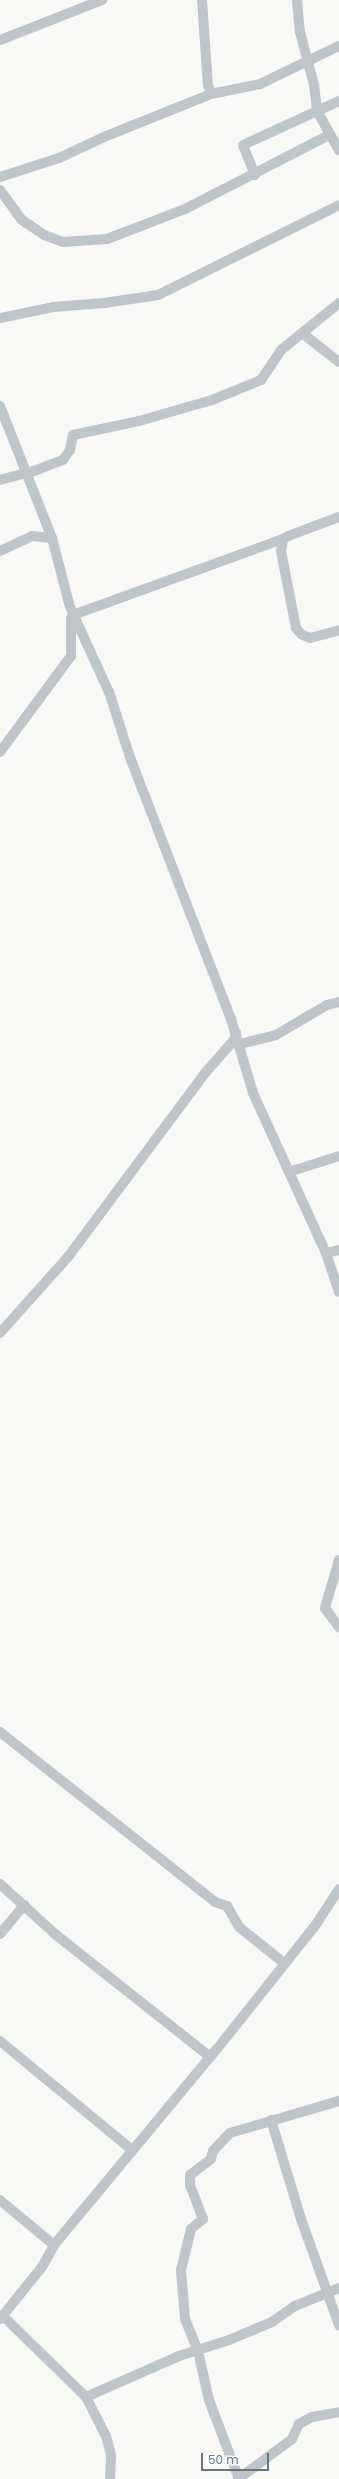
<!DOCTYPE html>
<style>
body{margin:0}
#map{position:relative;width:339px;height:2479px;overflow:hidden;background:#f8f8f6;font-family:Poppins,sans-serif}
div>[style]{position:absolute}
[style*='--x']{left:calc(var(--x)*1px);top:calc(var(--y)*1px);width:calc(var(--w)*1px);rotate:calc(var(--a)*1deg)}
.minor>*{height:10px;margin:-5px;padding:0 5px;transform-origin:5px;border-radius:5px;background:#bfc5c8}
span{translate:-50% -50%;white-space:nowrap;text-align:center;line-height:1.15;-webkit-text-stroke:4px #fff;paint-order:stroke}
.scale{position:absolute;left:201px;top:2453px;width:68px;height:18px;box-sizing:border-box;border:2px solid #657880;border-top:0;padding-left:5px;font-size:12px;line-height:14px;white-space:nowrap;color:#657880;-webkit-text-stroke:3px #fff;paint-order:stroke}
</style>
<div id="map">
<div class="minor">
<div style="--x:202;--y:0;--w:85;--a:86"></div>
<div style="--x:208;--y:85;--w:9;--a:72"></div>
<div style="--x:297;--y:0;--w:32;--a:85"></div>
<div style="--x:300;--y:32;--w:55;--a:75.2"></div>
<div style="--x:314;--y:85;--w:26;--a:83"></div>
<div style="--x:317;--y:111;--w:45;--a:60.6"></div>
<div style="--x:0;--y:40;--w:110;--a:-21.4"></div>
<div style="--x:255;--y:175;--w:32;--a:-112"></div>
<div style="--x:243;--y:145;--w:106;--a:-24.6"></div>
<div style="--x:0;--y:177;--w:62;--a:-17.9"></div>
<div style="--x:59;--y:158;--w:50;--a:-25"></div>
<div style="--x:104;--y:137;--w:115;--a:-21.9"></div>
<div style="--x:211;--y:94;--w:50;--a:-11.5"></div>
<div style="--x:260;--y:84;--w:88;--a:-25.7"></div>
<div style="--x:0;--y:190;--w:37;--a:54"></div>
<div style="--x:22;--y:220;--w:27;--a:34"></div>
<div style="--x:44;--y:235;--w:20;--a:20"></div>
<div style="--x:63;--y:242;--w:44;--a:-3.9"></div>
<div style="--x:107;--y:239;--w:84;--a:-21"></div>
<div style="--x:185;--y:209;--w:162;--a:-27.2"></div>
<div style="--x:0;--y:318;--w:54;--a:-11.7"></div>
<div style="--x:53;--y:307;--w:51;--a:-4.5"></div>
<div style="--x:104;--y:303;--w:55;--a:-8.4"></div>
<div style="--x:158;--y:295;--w:202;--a:-26.4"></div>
<div style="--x:302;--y:333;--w:47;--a:38.1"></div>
<div style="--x:0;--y:406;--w:142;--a:68.5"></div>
<div style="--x:52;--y:538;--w:71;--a:75.4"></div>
<div style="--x:70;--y:607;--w:94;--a:65.4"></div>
<div style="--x:109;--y:692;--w:71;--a:72.1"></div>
<div style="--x:131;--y:760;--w:278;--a:68.9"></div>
<div style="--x:231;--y:1019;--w:77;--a:73.4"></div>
<div style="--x:253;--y:1093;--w:176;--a:65.5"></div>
<div style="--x:326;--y:1253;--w:41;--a:71.6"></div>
<div style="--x:0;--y:480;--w:35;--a:-15"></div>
<div style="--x:34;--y:471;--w:31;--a:-21"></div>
<div style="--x:63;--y:460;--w:12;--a:-55"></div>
<div style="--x:70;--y:450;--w:15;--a:-79"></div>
<div style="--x:73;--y:435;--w:67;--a:-12"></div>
<div style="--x:139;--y:421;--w:76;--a:-16"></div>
<div style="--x:212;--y:400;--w:53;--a:-22.2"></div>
<div style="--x:261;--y:380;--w:36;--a:-56"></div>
<div style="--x:281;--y:350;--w:75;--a:-39"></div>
<div style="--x:339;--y:517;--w:54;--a:159.6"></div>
<div style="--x:288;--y:536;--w:6;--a:149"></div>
<div style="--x:283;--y:539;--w:12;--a:99"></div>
<div style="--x:281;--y:551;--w:78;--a:79"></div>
<div style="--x:296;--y:628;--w:8;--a:50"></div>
<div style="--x:301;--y:634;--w:10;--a:24"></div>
<div style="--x:310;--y:638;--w:30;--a:-15"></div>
<div style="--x:0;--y:551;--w:35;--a:-25"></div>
<div style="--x:32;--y:536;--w:20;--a:6"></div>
<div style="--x:73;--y:615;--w:223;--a:-19.9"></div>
<div style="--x:0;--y:752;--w:119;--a:-53.5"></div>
<div style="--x:71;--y:656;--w:38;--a:-90"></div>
<div style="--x:240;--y:1044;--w:37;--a:-14"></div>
<div style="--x:276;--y:1035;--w:59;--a:-30.5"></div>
<div style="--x:327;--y:1005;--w:12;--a:-14"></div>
<div style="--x:289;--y:1172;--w:52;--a:-17.7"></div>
<div style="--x:326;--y:1253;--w:13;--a:-13"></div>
<div style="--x:0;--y:1333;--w:102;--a:-48.2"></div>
<div style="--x:68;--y:1257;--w:231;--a:-53.3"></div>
<div style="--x:206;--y:1072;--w:43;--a:-48.8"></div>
<div style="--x:234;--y:1040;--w:8;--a:-76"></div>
<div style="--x:339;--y:1560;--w:50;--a:106.3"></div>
<div style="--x:325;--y:1608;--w:24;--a:54"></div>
<div style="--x:0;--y:1732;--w:274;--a:38.3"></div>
<div style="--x:215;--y:1902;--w:13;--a:18"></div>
<div style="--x:227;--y:1906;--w:24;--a:60"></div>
<div style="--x:239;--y:1927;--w:58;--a:38.7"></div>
<div style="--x:0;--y:1884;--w:74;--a:42.3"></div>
<div style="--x:55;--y:1934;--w:198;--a:38.4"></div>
<div style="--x:0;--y:1934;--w:38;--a:-50"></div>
<div style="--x:0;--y:2041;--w:171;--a:39.5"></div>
<div style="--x:271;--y:2120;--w:103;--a:73.1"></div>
<div style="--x:301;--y:2219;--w:113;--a:70.3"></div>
<div style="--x:0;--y:2200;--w:70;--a:39.8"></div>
<div style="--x:3;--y:2316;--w:116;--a:44.3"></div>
<div style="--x:86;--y:2397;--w:44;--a:62.9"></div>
<div style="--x:106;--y:2436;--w:20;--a:75"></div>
<div style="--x:111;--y:2455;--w:24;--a:92"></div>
<div style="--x:0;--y:2319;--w:67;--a:-51.1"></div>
<div style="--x:42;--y:2267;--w:25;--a:-61"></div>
<div style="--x:54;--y:2245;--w:255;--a:-50.3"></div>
<div style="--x:217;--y:2049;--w:157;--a:-51.5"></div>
<div style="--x:315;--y:1926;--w:44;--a:-57"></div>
<div style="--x:86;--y:2397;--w:102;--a:-23.8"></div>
<div style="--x:179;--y:2356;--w:52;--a:-17.7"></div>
<div style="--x:229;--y:2340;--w:47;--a:-22.7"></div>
<div style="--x:272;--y:2322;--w:28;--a:-35"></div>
<div style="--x:295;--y:2306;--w:48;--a:-22.2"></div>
<div style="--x:238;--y:2479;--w:67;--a:-36.5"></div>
<div style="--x:292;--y:2439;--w:17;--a:-65"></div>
<div style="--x:299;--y:2424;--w:15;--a:-28"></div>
<div style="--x:312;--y:2417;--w:27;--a:-10"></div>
<div style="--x:239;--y:2479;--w:85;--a:-110.8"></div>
<div style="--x:209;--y:2400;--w:50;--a:-102.7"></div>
<div style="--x:198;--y:2351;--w:35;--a:-112"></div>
<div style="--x:185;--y:2319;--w:49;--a:-94.7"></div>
<div style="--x:181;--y:2270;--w:42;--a:-76.3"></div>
<div style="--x:191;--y:2229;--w:16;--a:-40"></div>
<div style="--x:203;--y:2219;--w:36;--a:-111"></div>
<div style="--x:190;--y:2185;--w:10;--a:-90"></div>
<div style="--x:190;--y:2175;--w:26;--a:-37"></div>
<div style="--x:211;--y:2159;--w:8;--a:-76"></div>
<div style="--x:213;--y:2151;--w:25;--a:-47"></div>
<div style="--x:230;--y:2133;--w:114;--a:-16.4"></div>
</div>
<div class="scale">50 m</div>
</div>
